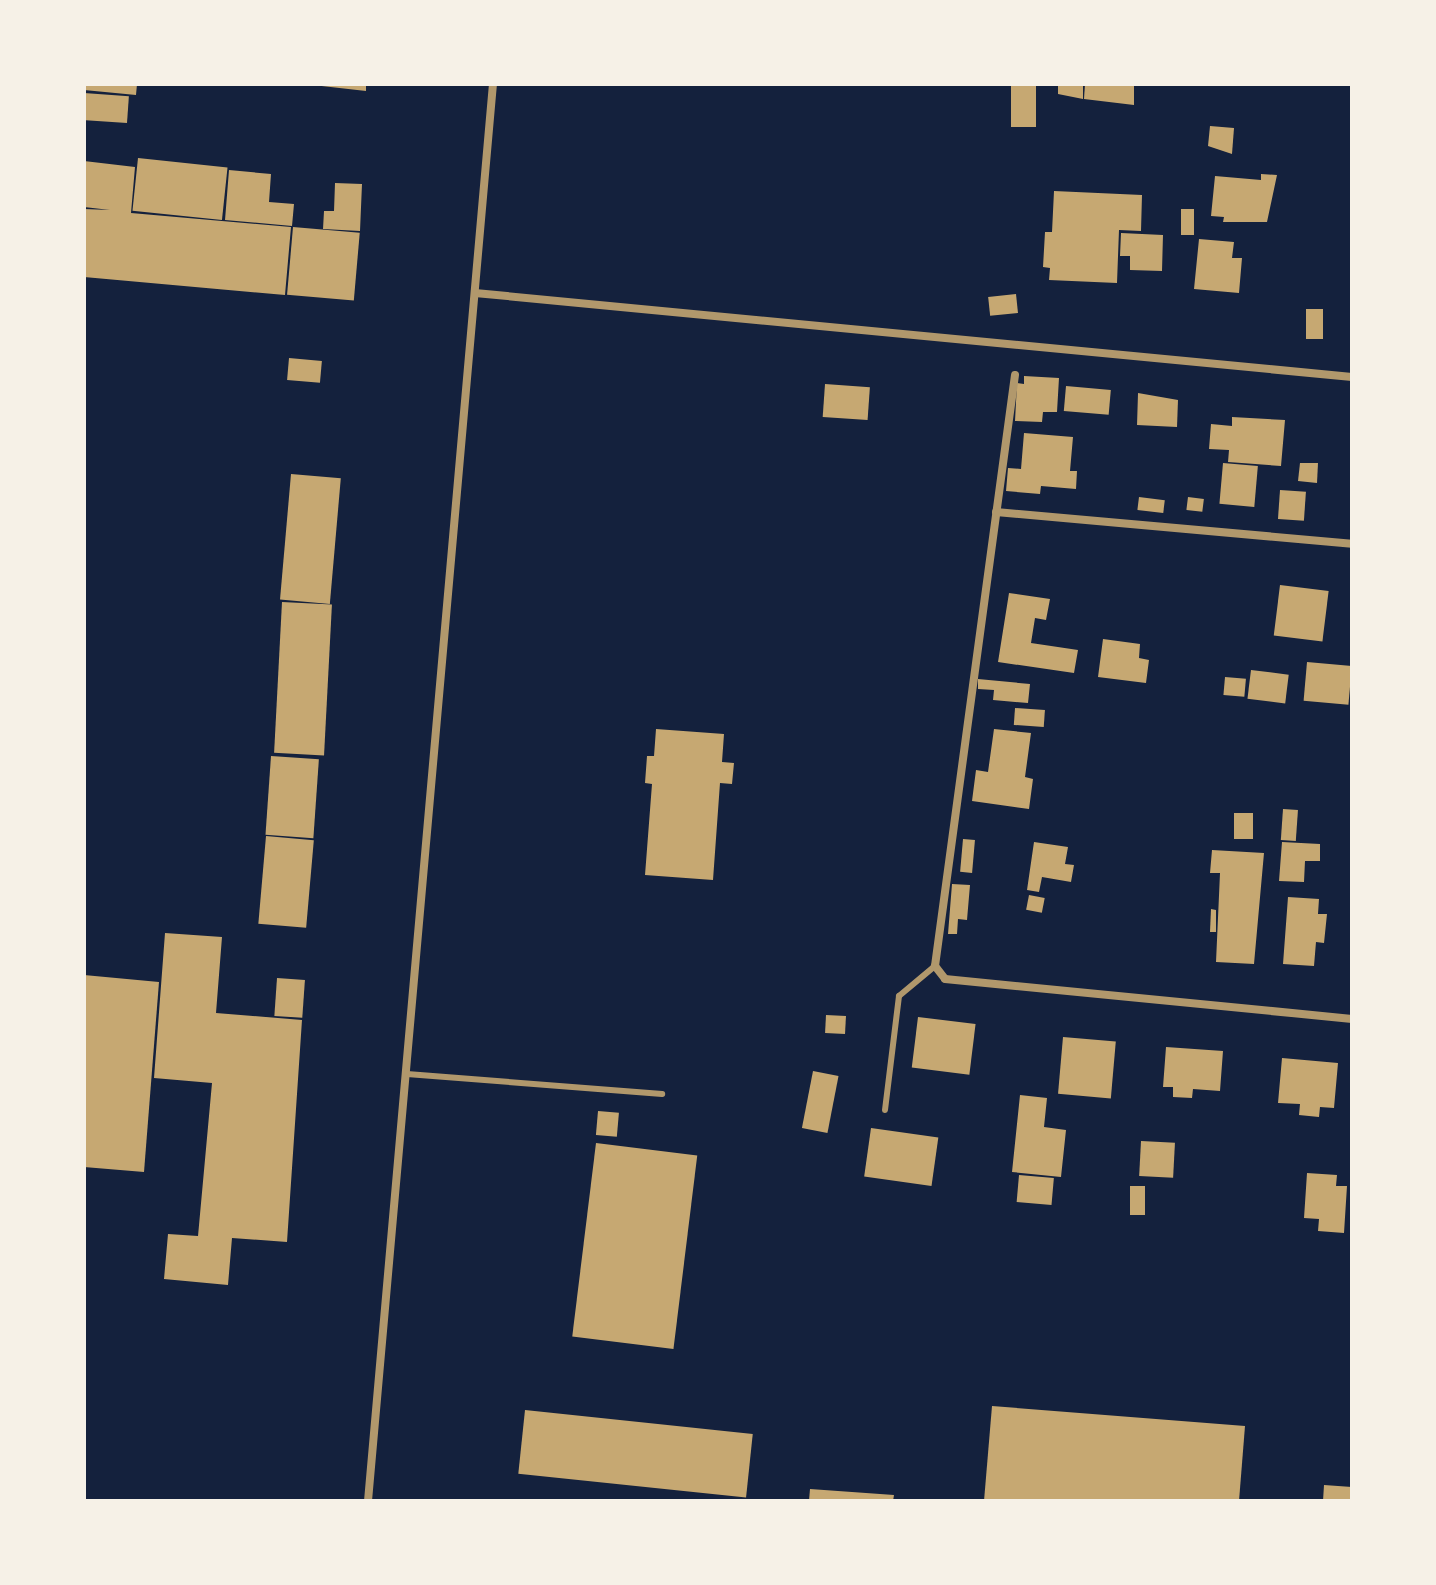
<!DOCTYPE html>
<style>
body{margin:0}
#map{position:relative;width:1436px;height:1585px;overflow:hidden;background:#14213d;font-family:Ubuntu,sans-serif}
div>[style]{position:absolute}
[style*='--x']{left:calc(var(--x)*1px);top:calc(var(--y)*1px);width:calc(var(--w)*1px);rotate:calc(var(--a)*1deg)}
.building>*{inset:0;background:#c6a872;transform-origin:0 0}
.service>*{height:6px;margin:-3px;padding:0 3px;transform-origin:3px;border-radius:3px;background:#b1986c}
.minor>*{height:8px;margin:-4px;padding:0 4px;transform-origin:4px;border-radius:4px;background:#b1986c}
span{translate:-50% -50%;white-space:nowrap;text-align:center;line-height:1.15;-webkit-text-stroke:8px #f6f1e7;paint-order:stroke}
.frame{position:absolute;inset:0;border:86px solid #f6f1e7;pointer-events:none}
</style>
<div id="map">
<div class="building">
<div style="clip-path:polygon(84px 84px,137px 84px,136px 95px,84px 90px)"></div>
<div style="clip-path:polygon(304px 84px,366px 84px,366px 91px)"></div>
<div style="left:1011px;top:84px;width:25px;height:43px"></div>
<div style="clip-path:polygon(1058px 84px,1083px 84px,1083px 99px,1058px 94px)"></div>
<div style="clip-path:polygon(1085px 84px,1134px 84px,1134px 105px,1084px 99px)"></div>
<div style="left:84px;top:93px;width:45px;height:27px;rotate:4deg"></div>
<div style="clip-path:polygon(1210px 126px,1234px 128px,1232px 154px,1208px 146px)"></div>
<div style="left:138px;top:158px;width:90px;height:53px;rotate:6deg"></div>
<div style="clip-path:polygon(84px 161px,135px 167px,131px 213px,291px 227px,285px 295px,84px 277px,84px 209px,110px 210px,84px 207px)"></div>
<div style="clip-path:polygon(229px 170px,271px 174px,269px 202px,294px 204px,292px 226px,225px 220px)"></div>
<div style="clip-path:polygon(1261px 174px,1277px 175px,1267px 222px,1223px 222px,1224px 217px,1211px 216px,1215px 176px,1261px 180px)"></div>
<div style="clip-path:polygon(335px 183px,362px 184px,360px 231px,323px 229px,324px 211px,334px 211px)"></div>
<div style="clip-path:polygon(1054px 191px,1142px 195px,1141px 231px,1119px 230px,1117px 283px,1049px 280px,1050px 268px,1043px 267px,1045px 232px,1052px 232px)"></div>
<div style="left:1181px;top:209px;width:13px;height:26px"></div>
<div style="left:293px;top:227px;width:67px;height:68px;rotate:5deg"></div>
<div style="clip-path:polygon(1121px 233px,1163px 235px,1162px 271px,1130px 270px,1130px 256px,1120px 256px)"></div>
<div style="clip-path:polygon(1199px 239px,1234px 242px,1232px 258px,1242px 258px,1239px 293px,1194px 289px)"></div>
<div style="left:1016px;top:294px;width:19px;height:28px;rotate:84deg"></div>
<div style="left:1306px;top:309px;width:17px;height:30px"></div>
<div style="left:289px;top:358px;width:33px;height:22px;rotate:5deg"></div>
<div style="clip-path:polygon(1024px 376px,1059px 378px,1057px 412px,1043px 412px,1042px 422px,1015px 421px,1017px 383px,1024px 384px)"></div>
<div style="left:825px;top:384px;width:45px;height:33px;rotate:4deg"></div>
<div style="left:1066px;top:386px;width:45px;height:25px;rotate:5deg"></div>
<div style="clip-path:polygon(1138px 393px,1178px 400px,1177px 427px,1137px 425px)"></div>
<div style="clip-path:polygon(1232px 417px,1285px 420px,1281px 466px,1228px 462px,1229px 450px,1209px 449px,1211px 424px,1232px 426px)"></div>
<div style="clip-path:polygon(1024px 433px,1073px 437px,1070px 471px,1077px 471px,1076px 489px,1041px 486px,1040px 494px,1006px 491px,1008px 468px,1021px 469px)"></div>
<div style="left:1223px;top:463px;width:35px;height:41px;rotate:5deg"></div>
<div style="clip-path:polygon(1300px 463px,1318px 463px,1317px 483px,1298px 481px)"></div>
<div style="left:291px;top:474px;width:50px;height:126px;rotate:5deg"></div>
<div style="left:1280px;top:490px;width:26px;height:29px;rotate:4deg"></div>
<div style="left:1139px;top:497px;width:26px;height:13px;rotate:7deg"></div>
<div style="left:1188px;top:497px;width:16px;height:13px;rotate:7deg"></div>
<div style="left:1280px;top:585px;width:49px;height:51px;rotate:7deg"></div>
<div style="clip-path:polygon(1009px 593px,1050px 599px,1046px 620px,1035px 618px,1031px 643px,1078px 650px,1074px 673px,998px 662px)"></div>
<div style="left:282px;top:602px;width:50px;height:151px;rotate:3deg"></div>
<div style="clip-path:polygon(1103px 639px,1140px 644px,1139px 658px,1149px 660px,1146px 683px,1098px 677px)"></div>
<div style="left:1307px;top:662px;width:45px;height:39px;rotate:5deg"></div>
<div style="left:1251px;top:670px;width:38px;height:29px;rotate:7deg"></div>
<div style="left:1225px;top:677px;width:21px;height:18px;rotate:5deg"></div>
<div style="clip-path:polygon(978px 679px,1030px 684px,1028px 703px,993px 700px,994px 690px,978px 689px)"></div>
<div style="left:1015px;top:708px;width:30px;height:17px;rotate:4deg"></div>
<div style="clip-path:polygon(656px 729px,724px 734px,722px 762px,734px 763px,732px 784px,720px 783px,713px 880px,645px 875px,652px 784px,645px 783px,647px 756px,654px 756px)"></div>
<div style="clip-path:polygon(994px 729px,1031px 733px,1025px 777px,1033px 779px,1029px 809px,972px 801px,976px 770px,988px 772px)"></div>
<div style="left:271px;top:756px;width:48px;height:79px;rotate:4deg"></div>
<div style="left:1283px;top:809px;width:15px;height:31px;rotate:4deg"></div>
<div style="left:1234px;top:813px;width:19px;height:26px"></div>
<div style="left:266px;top:836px;width:48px;height:88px;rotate:5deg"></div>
<div style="left:963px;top:839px;width:12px;height:33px;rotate:5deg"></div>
<div style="clip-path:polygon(1034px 842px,1068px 847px,1065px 864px,1074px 865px,1071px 882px,1042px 877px,1039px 892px,1027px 890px)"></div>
<div style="clip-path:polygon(1282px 842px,1320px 844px,1320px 861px,1305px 861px,1304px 882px,1279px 881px)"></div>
<div style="clip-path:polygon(1212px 850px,1264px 853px,1254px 964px,1216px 962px,1220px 873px,1210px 873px)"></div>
<div style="clip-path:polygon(952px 884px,970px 885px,967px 920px,958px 919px,957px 934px,948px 934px)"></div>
<div style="left:1029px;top:895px;width:16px;height:15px;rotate:11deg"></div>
<div style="clip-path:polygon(1288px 897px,1319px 899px,1318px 914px,1327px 914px,1324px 943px,1316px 942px,1314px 966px,1283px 964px)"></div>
<div style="clip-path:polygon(1211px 909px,1216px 910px,1216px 932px,1210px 932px)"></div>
<div style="clip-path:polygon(165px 933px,222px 937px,216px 1013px,302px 1020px,287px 1242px,232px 1238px,228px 1285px,164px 1279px,168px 1234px,198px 1236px,212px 1083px,154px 1078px)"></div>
<div style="clip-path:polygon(84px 975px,159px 982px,144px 1172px,84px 1167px)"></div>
<div style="left:277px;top:978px;width:28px;height:38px;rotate:4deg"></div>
<div style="left:826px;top:1015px;width:20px;height:18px;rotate:3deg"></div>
<div style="left:918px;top:1017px;width:58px;height:51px;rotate:7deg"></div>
<div style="left:1063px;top:1037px;width:53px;height:57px;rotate:5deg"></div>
<div style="clip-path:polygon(1166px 1047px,1223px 1051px,1220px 1091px,1193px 1089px,1192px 1098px,1173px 1097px,1173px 1087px,1163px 1087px)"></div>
<div style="clip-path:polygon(1282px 1058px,1338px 1063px,1334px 1108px,1320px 1107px,1319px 1117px,1299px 1115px,1300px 1104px,1278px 1103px)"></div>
<div style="left:813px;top:1071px;width:26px;height:58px;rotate:11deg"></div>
<div style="clip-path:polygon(1020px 1095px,1047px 1098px,1044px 1127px,1066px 1130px,1061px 1177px,1012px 1172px)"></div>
<div style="left:598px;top:1111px;width:21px;height:24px;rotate:5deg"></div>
<div style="left:871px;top:1128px;width:68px;height:49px;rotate:8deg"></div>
<div style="left:1141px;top:1141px;width:34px;height:35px;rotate:3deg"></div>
<div style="left:596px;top:1143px;width:102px;height:195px;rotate:7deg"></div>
<div style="clip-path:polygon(1307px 1173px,1337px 1175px,1336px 1186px,1347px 1186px,1344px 1233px,1318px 1231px,1319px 1219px,1304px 1218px)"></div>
<div style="left:1019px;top:1175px;width:35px;height:27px;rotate:5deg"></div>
<div style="left:1130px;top:1186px;width:15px;height:29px"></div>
<div style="clip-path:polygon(992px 1406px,1245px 1426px,1239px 1501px,984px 1501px)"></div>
<div style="left:525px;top:1410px;width:229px;height:64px;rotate:6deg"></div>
<div style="clip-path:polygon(1324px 1485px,1352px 1487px,1352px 1501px,1323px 1501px)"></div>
<div style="clip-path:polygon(810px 1489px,894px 1495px,893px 1501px,809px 1501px)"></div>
</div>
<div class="service">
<div style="--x:407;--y:1074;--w:256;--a:4.5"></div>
<div style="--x:885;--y:1110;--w:115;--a:-83"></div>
<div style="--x:899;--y:996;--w:47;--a:-39.8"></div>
</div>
<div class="minor">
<div style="--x:475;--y:293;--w:881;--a:5.47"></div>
<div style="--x:1015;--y:375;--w:596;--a:97.71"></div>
<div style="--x:935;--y:966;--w:16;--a:52"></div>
<div style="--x:945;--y:979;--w:409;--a:5.6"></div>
<div style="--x:996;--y:512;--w:357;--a:5.1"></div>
<div style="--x:368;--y:1501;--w:1423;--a:-84.96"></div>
</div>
<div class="frame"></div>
</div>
